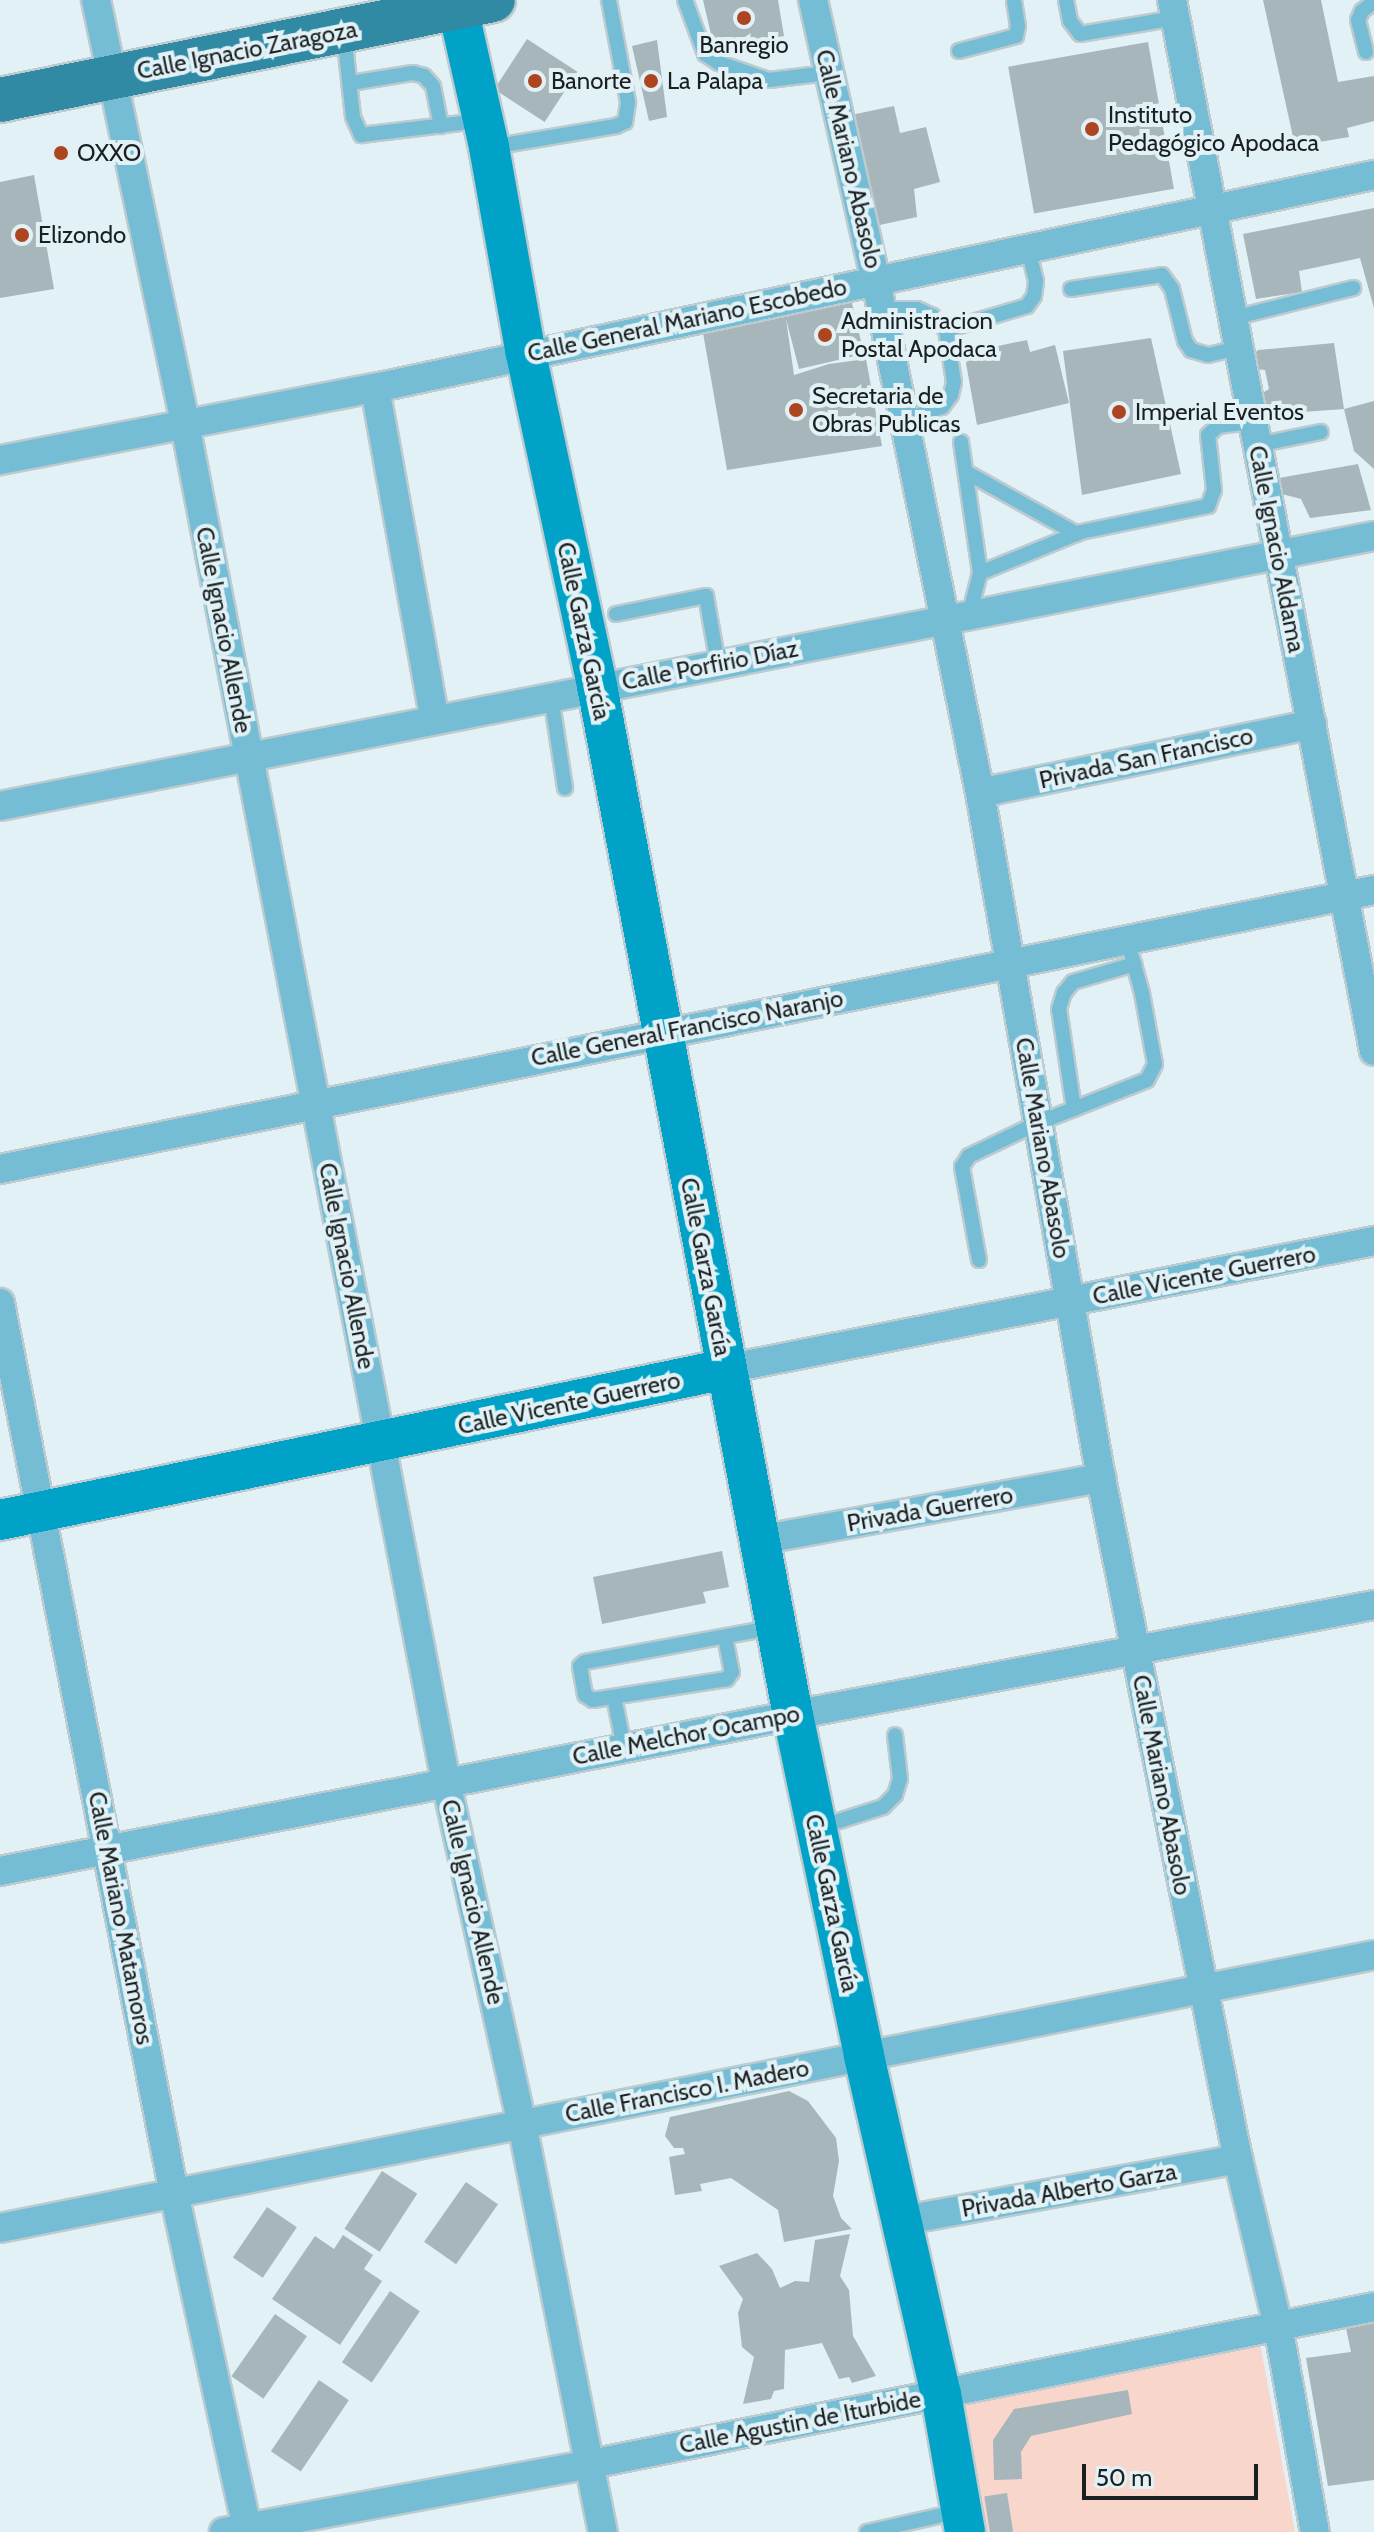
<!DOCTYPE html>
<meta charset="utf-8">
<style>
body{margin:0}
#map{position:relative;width:1374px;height:2532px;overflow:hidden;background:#e1f1f6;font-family:Cabin,sans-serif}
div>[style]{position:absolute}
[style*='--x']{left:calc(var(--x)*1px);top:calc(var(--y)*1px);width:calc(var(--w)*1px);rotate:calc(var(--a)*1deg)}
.green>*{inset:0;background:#f8d6cb}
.building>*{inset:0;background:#a7b6bb;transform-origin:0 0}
.roads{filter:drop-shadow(2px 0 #bdcbd0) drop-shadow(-2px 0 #bdcbd0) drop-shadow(0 2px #bdcbd0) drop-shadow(0 -2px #bdcbd0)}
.lane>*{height:14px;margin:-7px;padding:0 7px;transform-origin:7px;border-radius:7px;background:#74bdd4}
.street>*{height:28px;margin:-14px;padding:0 14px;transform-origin:14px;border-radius:14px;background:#74bdd4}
.secondary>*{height:40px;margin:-20px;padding:0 20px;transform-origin:20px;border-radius:20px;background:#00a3c7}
.primary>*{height:44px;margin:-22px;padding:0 22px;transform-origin:22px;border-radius:22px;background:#308aa3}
.dots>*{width:22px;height:22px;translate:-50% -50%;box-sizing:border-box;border:4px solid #e1f1f6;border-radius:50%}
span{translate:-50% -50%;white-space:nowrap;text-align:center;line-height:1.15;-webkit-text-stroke:8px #e1f1f6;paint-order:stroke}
.poi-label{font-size:24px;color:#1a2022}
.left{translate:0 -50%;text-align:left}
.street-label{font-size:24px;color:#1a2022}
.scale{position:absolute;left:1082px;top:2464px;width:176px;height:36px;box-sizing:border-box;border:4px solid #1a2022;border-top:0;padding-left:10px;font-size:24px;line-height:28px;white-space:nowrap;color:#1a2022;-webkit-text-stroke:6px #e1f1f6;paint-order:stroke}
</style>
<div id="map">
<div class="green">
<div style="clip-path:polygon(1259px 2338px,1295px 2532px,981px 2532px,957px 2406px)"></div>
</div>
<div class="building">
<div style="clip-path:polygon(703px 0,778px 0,784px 36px,714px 47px)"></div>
<div style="clip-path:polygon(1263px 0,1321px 0,1338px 82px,1374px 76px,1374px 121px,1347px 128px,1349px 137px,1295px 146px)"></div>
<div style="left:527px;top:39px;width:60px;height:60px;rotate:33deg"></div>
<div style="clip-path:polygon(657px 40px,667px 117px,649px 121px,632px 46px)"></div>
<div style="left:1148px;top:42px;width:149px;height:142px;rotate:80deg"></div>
<div style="clip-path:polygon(894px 106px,900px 133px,926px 127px,940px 182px,914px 189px,917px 217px,875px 226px,851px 115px)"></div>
<div style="clip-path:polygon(34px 175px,54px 289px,0 298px,0 182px)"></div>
<div style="clip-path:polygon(1374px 208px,1374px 308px,1360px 258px,1299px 271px,1302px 292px,1256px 299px,1243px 234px)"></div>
<div style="clip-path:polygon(851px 299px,864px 354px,799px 369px,786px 319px,794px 375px,829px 364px,866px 359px,882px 446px,727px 470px,702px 327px,786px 315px)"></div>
<div style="clip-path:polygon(1151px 338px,1181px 474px,1082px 495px,1063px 351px)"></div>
<div style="clip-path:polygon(1027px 340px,1030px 352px,1055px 345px,1069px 403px,977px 425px,966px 363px,974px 351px)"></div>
<div style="clip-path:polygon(1334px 343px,1344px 409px,1374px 401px,1374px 469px,1354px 451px,1344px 409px,1275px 414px,1264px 410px,1261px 394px,1269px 389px,1265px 370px,1257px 369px,1252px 362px,1254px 354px,1258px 350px)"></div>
<div style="clip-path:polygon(1358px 464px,1371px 510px,1310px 518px,1301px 499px,1282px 494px,1279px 478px)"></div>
<div style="clip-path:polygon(722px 1551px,729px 1587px,703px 1592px,706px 1603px,602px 1624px,593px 1577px)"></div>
<div style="clip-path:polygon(789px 2091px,808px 2101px,836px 2138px,839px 2161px,833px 2196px,841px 2218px,852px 2229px,784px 2242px,778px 2210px,731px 2178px,700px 2184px,702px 2191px,675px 2195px,669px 2157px,685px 2154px,683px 2148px,674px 2148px,665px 2136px,670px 2117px)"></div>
<div style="left:382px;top:2171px;width:42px;height:69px;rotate:33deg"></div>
<div style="left:466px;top:2182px;width:39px;height:73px;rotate:35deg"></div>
<div style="left:267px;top:2207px;width:36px;height:61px;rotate:34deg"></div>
<div style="clip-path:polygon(850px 2234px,840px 2276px,849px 2290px,853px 2336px,876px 2376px,852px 2383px,849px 2377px,839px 2379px,822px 2343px,785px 2350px,784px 2389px,774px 2391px,771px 2399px,743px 2404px,754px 2357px,742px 2347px,738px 2313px,743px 2299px,719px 2266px,757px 2253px,772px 2269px,780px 2288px,795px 2281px,809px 2282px,815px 2240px)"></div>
<div style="clip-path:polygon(343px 2235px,373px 2255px,364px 2269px,382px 2281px,340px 2345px,272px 2299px,315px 2236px,334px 2249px)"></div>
<div style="left:390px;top:2291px;width:36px;height:86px;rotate:34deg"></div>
<div style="left:275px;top:2314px;width:39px;height:76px;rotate:35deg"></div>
<div style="clip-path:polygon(1374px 2323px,1374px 2480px,1328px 2486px,1306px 2358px,1351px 2352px,1346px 2328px)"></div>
<div style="left:319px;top:2380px;width:36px;height:86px;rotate:34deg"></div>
<div style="clip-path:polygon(1128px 2390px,1132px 2414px,1031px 2436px,1021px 2452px,1022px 2479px,994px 2480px,993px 2440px,1014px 2409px)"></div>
<div style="left:1007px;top:2493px;width:39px;height:23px;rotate:81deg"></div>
</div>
<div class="roads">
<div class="lane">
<div style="--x:685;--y:0;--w:58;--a:69.7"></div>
<div style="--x:705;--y:54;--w:17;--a:33"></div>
<div style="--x:719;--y:63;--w:53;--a:18.8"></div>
<div style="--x:769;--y:80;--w:59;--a:-6.8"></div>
<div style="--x:1066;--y:0;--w:21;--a:79"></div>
<div style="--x:1070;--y:21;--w:16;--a:52"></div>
<div style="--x:1080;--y:34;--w:97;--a:-9.5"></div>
<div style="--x:344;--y:34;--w:83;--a:83.8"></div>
<div style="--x:353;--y:117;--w:20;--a:66"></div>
<div style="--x:361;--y:135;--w:119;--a:-6.8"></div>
<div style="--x:959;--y:51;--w:59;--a:-14.7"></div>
<div style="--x:1016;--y:36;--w:10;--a:-79"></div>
<div style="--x:1018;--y:26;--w:26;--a:-99"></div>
<div style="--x:1366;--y:52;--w:33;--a:-104"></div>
<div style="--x:1358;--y:20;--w:10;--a:-66"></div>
<div style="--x:1362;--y:11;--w:15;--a:-37"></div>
<div style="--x:351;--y:83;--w:63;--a:-9.2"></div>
<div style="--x:413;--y:73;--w:11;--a:15"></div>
<div style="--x:424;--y:76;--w:13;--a:48"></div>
<div style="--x:433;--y:86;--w:41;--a:78.7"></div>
<div style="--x:492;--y:147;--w:126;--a:-9.6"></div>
<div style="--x:616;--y:126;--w:10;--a:-24"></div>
<div style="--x:625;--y:122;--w:20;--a:-81"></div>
<div style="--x:628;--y:102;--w:104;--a:-100.6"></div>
<div style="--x:1071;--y:289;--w:92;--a:-8.7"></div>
<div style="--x:1162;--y:275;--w:17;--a:54"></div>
<div style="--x:1172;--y:289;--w:54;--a:76"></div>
<div style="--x:1185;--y:341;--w:11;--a:56"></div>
<div style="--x:1191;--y:350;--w:18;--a:16"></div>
<div style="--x:1208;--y:355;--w:32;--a:-13"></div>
<div style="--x:882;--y:309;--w:35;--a:0"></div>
<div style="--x:917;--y:309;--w:17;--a:24"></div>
<div style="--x:933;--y:316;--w:19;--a:47"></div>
<div style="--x:946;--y:330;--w:53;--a:81.3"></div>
<div style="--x:954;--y:382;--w:13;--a:103"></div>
<div style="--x:951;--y:395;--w:15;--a:127"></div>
<div style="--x:942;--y:407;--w:41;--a:160.3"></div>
<div style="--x:1233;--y:318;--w:124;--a:-14"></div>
<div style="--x:946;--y:330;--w:84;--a:-16.5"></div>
<div style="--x:1027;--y:306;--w:12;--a:-55"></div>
<div style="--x:1034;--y:296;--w:15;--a:-82"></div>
<div style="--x:1036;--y:281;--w:33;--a:-104"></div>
<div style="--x:961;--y:442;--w:132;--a:81.7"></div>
<div style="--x:1257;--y:445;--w:65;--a:-11.5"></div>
<div style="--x:966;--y:472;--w:127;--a:29.2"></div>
<div style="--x:616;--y:614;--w:92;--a:-11.3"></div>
<div style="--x:706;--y:596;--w:69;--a:80"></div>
<div style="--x:969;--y:616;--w:44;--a:-75.7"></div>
<div style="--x:980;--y:573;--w:109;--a:-22.1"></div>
<div style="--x:1081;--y:532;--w:130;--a:-11.6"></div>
<div style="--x:1208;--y:506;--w:17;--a:-69"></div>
<div style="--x:1214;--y:490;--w:55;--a:-96.2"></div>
<div style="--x:1208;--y:435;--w:13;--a:-42"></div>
<div style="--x:1218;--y:426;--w:34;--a:-7"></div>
<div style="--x:551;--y:696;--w:93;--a:81.3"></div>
<div style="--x:1074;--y:1109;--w:101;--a:-98.5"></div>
<div style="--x:1059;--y:1009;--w:17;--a:-73"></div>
<div style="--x:1064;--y:993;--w:14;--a:-51"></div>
<div style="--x:1073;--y:982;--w:64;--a:-16.4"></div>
<div style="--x:979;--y:1260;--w:95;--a:-100.4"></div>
<div style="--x:962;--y:1167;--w:13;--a:-58"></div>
<div style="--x:969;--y:1156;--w:76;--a:-25.6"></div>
<div style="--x:1038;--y:1123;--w:117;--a:-21.5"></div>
<div style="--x:1147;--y:1080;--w:18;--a:-63"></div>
<div style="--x:1155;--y:1064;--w:72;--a:-100.4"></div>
<div style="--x:1142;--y:993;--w:56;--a:-105.5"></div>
<div style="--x:725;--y:1637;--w:36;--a:79"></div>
<div style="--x:732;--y:1672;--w:9;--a:126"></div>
<div style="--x:727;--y:1679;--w:136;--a:171.1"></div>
<div style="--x:593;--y:1700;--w:9;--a:-148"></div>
<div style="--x:585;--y:1695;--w:29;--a:-100"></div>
<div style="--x:580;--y:1666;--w:6;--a:-39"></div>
<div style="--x:585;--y:1662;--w:193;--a:-10.4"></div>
<div style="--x:614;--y:1697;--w:51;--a:78.7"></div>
<div style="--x:817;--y:1828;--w:69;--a:-17.7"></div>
<div style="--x:883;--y:1807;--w:17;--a:-45"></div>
<div style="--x:895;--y:1795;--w:17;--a:-73"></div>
<div style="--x:900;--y:1779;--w:44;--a:-96.5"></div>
<div style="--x:867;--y:2532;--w:95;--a:-12.7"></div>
</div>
<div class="street">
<div style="--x:96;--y:0;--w:433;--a:78.1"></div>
<div style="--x:185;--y:424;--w:1383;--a:79.12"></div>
<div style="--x:446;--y:1782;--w:350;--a:77.5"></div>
<div style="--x:522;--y:2124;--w:416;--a:78.8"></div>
<div style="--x:813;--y:0;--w:288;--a:77.4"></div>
<div style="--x:876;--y:281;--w:522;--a:78.52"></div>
<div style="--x:980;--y:793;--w:696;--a:79.98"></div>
<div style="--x:1101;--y:1478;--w:695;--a:78.63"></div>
<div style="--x:1238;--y:2159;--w:171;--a:76.5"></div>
<div style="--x:1278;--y:2325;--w:210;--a:79.9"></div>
<div style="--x:1172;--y:0;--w:1070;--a:79.12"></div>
<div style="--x:375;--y:388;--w:337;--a:79.8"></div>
<div style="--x:0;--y:460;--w:382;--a:-10.9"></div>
<div style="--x:375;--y:388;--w:1021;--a:-12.04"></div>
<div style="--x:980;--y:793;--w:339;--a:-11.7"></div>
<div style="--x:0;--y:806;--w:1400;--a:-11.12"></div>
<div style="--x:0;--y:1169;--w:1402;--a:-11.48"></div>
<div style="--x:0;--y:1303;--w:907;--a:78.94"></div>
<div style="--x:174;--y:2193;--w:347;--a:77.7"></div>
<div style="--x:726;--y:1369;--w:661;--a:-11.17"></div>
<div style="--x:759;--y:1540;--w:348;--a:-10.3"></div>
<div style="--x:0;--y:1871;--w:808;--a:-11.13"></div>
<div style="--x:793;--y:1715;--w:591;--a:-10.72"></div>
<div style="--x:900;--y:2221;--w:344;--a:-10.4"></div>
<div style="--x:0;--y:2228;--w:1401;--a:-11.24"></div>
<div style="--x:224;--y:2532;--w:373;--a:-10.5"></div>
<div style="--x:591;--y:2464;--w:799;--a:-11.34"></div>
</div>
<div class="secondary">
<div style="--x:456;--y:0;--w:151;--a:77.3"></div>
<div style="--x:489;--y:147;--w:210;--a:79.9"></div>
<div style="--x:526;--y:354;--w:340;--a:77.9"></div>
<div style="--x:597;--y:686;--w:1048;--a:79.22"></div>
<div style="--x:793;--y:1715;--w:348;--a:78.2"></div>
<div style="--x:864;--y:2056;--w:347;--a:77.2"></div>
<div style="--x:941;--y:2394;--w:140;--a:80.1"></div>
<div style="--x:0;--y:1520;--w:742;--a:-11.75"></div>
</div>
<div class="primary">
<div style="--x:0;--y:100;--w:503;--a:-11.47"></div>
</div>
</div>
<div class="dots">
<div style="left:744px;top:18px;background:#ac4520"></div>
<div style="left:535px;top:81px;background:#ac4520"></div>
<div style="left:651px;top:81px;background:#ac4520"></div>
<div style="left:1092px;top:129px;background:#ac4520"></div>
<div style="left:61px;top:153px;background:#ac4520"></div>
<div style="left:22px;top:235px;background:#ac4520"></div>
<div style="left:825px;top:335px;background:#ac4520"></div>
<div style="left:796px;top:410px;background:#ac4520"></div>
<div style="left:1119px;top:412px;background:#ac4520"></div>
</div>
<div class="poi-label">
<span style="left:744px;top:45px">Banregio</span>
<span class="left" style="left:551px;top:81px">Banorte</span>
<span class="left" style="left:667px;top:81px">La Palapa</span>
<span class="left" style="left:1108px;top:129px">Instituto<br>Pedagógico Apodaca</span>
<span class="left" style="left:77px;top:153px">OXXO</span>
<span class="left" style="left:38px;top:235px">Elizondo</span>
<span class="left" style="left:841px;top:335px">Administracion<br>Postal Apodaca</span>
<span class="left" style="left:812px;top:410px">Secretaria de<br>Obras Publicas</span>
<span class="left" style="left:1135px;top:412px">Imperial Eventos</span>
</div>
<div class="street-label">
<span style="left:247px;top:50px;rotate:-11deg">Calle Ignacio Zaragoza</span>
<span style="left:849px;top:159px;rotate:77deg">Calle Mariano Abasolo</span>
<span style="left:687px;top:320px;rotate:-12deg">Calle General Mariano Escobedo</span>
<span style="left:1277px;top:549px;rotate:79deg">Calle Ignacio Aldama</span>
<span style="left:224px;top:630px;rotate:79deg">Calle Ignacio Allende</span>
<span style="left:584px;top:631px;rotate:78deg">Calle Garza García</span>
<span style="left:710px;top:665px;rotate:-11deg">Calle Porfirio Díaz</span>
<span style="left:1146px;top:758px;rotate:-12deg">Privada San Francisco</span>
<span style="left:687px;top:1028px;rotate:-11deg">Calle General Francisco Naranjo</span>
<span style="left:1043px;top:1148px;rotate:80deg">Calle Mariano Abasolo</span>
<span style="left:347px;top:1266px;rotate:79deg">Calle Ignacio Allende</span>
<span style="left:706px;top:1267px;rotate:79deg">Calle Garza García</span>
<span style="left:1204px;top:1275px;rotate:-11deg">Calle Vicente Guerrero</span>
<span style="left:569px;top:1403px;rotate:-12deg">Calle Vicente Guerrero</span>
<span style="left:930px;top:1509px;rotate:-10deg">Privada Guerrero</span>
<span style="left:686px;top:1735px;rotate:-11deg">Calle Melchor Ocampo</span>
<span style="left:1162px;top:1785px;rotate:79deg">Calle Mariano Abasolo</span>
<span style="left:473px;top:1902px;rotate:77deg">Calle Ignacio Allende</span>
<span style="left:832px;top:1903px;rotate:78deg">Calle Garza García</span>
<span style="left:121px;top:1918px;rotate:79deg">Calle Mariano Matamoros</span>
<span style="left:687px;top:2091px;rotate:-11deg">Calle Francisco I. Madero</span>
<span style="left:1069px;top:2190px;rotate:-10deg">Privada Alberto Garza</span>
<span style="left:800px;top:2422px;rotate:-11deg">Calle Agustin de Iturbide</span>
</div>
<div class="scale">50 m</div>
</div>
